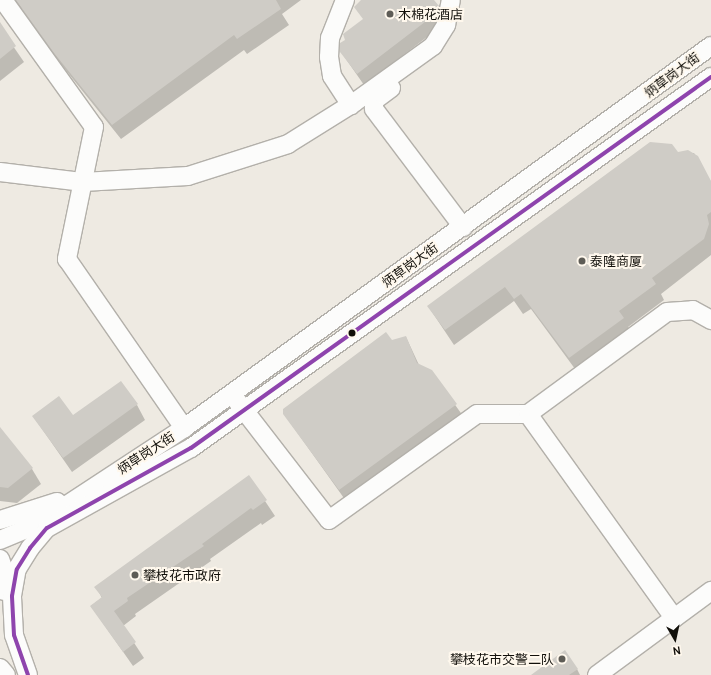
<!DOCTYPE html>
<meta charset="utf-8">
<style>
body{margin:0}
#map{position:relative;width:711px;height:675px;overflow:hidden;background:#eeeae2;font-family:Cabin,"Noto Sans SC",sans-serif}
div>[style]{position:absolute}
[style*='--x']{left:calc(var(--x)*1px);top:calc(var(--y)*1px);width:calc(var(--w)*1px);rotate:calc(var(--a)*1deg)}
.shadow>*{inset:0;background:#0003}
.building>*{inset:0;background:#cfccc6}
.roads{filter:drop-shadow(1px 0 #b3b0aa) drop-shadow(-1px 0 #b3b0aa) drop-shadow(0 1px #b3b0aa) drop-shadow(0 -1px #b3b0aa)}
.minor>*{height:18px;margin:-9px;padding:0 9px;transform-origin:9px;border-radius:9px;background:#fcfcfb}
.bus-1>*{height:4px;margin:-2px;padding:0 2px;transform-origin:2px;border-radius:2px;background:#8e44ad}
.dots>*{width:11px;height:11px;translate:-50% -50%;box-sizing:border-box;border:2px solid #fff8ed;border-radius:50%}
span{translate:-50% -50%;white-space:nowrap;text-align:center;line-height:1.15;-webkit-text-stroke:4px #fff8ed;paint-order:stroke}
.poi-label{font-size:13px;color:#110f0a}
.left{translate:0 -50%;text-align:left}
.right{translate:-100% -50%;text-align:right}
.street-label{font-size:13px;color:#110f0a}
.north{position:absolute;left:655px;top:619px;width:40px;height:40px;-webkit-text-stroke:3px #fff8ed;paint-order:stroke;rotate:171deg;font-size:11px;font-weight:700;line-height:16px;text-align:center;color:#110f0a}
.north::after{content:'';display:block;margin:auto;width:14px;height:18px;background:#110f0a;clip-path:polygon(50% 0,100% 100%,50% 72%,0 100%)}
</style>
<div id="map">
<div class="shadow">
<div style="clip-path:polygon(9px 0,301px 0,282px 14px,289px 25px,247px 54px,244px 50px,121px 139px,64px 68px,22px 9px)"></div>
<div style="clip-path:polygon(363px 0,433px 0,445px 19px,444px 24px,364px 85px,341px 52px,346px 40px,364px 19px)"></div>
<div style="clip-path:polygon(0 27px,24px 62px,0 81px)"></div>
<div style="clip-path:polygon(678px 153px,694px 153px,711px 182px,711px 255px,661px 294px,664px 300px,628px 327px,632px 334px,578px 373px,531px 309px,523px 314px,514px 301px,454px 345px,428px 306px)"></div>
<div style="clip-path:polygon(406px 337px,419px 365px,431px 371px,463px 416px,346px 501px,284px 414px,392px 341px)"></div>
<div style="clip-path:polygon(137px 405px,145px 420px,72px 472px,33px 416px,73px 416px)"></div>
<div style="clip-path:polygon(0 429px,32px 469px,41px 484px,17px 503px,0 501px)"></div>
<div style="clip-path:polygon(249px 477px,275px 516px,262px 525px,261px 523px,210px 559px,211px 561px,135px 614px,136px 616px,123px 626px,144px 658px,133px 666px,91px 606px,102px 598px,96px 587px)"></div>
<div style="clip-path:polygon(577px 669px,580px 675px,533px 675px)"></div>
</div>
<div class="building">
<div style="clip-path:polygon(16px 0,276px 0,281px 9px,237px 39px,234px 35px,112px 125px,54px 53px)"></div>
<div style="clip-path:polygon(361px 0,434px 0,439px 6px,438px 12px,357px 74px,340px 52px,340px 43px,345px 40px,343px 34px,363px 19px,354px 7px)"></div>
<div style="clip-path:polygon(0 22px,16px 46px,0 59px)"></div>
<div style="clip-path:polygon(650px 142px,672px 144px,678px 152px,688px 150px,698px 156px,711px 181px,711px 212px,707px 215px,709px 224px,704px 239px,652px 278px,656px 284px,619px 311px,624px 318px,569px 358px,521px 294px,514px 299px,505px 287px,445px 330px,427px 306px)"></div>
<div style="clip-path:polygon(386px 332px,392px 340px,406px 336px,417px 363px,432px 370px,457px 404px,339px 490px,283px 414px,283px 409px)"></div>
<div style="clip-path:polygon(121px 381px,138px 404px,63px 458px,32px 416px,59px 396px,73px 415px)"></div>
<div style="clip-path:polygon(0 427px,33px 468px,8px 488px,0 487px)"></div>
<div style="clip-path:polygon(249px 475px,267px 500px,253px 510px,251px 508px,202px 544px,204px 546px,127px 598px,128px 601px,114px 611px,136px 642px,123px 652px,90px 606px,102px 597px,94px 587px)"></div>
<div style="clip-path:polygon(565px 650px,578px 669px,569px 675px,531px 675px)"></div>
</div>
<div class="roads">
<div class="minor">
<div style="--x:3;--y:0;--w:156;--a:54.4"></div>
<div style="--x:94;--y:127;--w:135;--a:101.6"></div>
<div style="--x:67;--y:259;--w:206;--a:55.3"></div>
<div style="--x:345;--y:0;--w:41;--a:111.5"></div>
<div style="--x:330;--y:38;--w:19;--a:93"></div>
<div style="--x:329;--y:57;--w:19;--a:81"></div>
<div style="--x:332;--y:76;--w:35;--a:57"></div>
<div style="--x:391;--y:88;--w:21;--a:143"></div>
<div style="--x:374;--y:101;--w:8;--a:90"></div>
<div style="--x:374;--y:109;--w:148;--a:53"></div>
<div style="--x:0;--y:172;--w:84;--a:6.9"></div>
<div style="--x:83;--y:182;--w:105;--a:-3.3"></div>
<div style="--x:188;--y:176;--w:105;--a:-17.7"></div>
<div style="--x:288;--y:144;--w:79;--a:-32.1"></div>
<div style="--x:355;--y:102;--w:96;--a:-35.7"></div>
<div style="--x:433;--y:46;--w:25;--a:-58"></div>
<div style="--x:446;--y:25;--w:25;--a:-79"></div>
<div style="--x:237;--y:401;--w:150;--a:52.3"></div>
<div style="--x:329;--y:520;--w:182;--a:-35.6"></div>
<div style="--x:477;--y:414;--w:51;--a:0"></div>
<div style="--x:528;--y:414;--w:172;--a:-36.3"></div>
<div style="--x:667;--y:312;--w:26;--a:-4"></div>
<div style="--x:693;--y:310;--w:21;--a:29"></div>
<div style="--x:528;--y:414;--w:251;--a:54.4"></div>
<div style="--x:0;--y:520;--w:60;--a:-17.5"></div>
<div style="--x:0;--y:540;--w:41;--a:-22.8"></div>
<div style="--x:38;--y:524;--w:175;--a:-33.3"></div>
<div style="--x:184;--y:428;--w:651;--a:-35.94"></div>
<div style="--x:0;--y:559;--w:18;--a:71"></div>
<div style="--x:6;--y:576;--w:15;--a:98"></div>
<div style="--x:0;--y:668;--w:9;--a:49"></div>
<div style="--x:28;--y:675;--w:42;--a:-109.3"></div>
<div style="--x:14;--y:635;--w:39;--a:-93"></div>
<div style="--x:12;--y:596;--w:27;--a:-80"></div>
<div style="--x:17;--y:569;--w:25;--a:-58"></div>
<div style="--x:30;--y:548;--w:26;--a:-50"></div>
<div style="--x:47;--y:528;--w:165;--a:-29.1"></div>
<div style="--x:191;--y:448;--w:639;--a:-35.51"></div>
<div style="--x:597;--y:675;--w:142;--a:-36.4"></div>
</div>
</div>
<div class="bus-1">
<div style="--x:28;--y:675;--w:42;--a:-109.3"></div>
<div style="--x:14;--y:635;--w:39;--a:-93"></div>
<div style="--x:12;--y:596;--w:27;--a:-80"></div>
<div style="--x:17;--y:569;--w:25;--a:-58"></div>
<div style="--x:30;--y:548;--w:26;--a:-50"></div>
<div style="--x:47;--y:528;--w:165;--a:-29.1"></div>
<div style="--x:191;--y:448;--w:639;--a:-35.51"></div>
</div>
<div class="dots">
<div style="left:390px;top:14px;background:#5e5c56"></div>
<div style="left:582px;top:261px;background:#5e5c56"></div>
<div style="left:352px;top:333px;background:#110f0a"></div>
<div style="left:135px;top:575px;background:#5e5c56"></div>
<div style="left:562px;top:659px;background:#5e5c56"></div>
</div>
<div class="poi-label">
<span class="left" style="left:398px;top:14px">木棉花酒店</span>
<span class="left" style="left:590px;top:261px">泰隆商厦</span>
<span class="left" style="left:143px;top:575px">攀枝花市政府</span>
<span class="right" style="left:554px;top:659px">攀枝花市交警二队</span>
</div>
<div class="street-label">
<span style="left:672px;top:75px;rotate:-37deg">炳草岗大街</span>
<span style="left:410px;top:265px;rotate:-36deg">炳草岗大街</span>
<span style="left:146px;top:453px;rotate:-33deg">炳草岗大街</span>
</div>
<div class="north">N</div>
</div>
